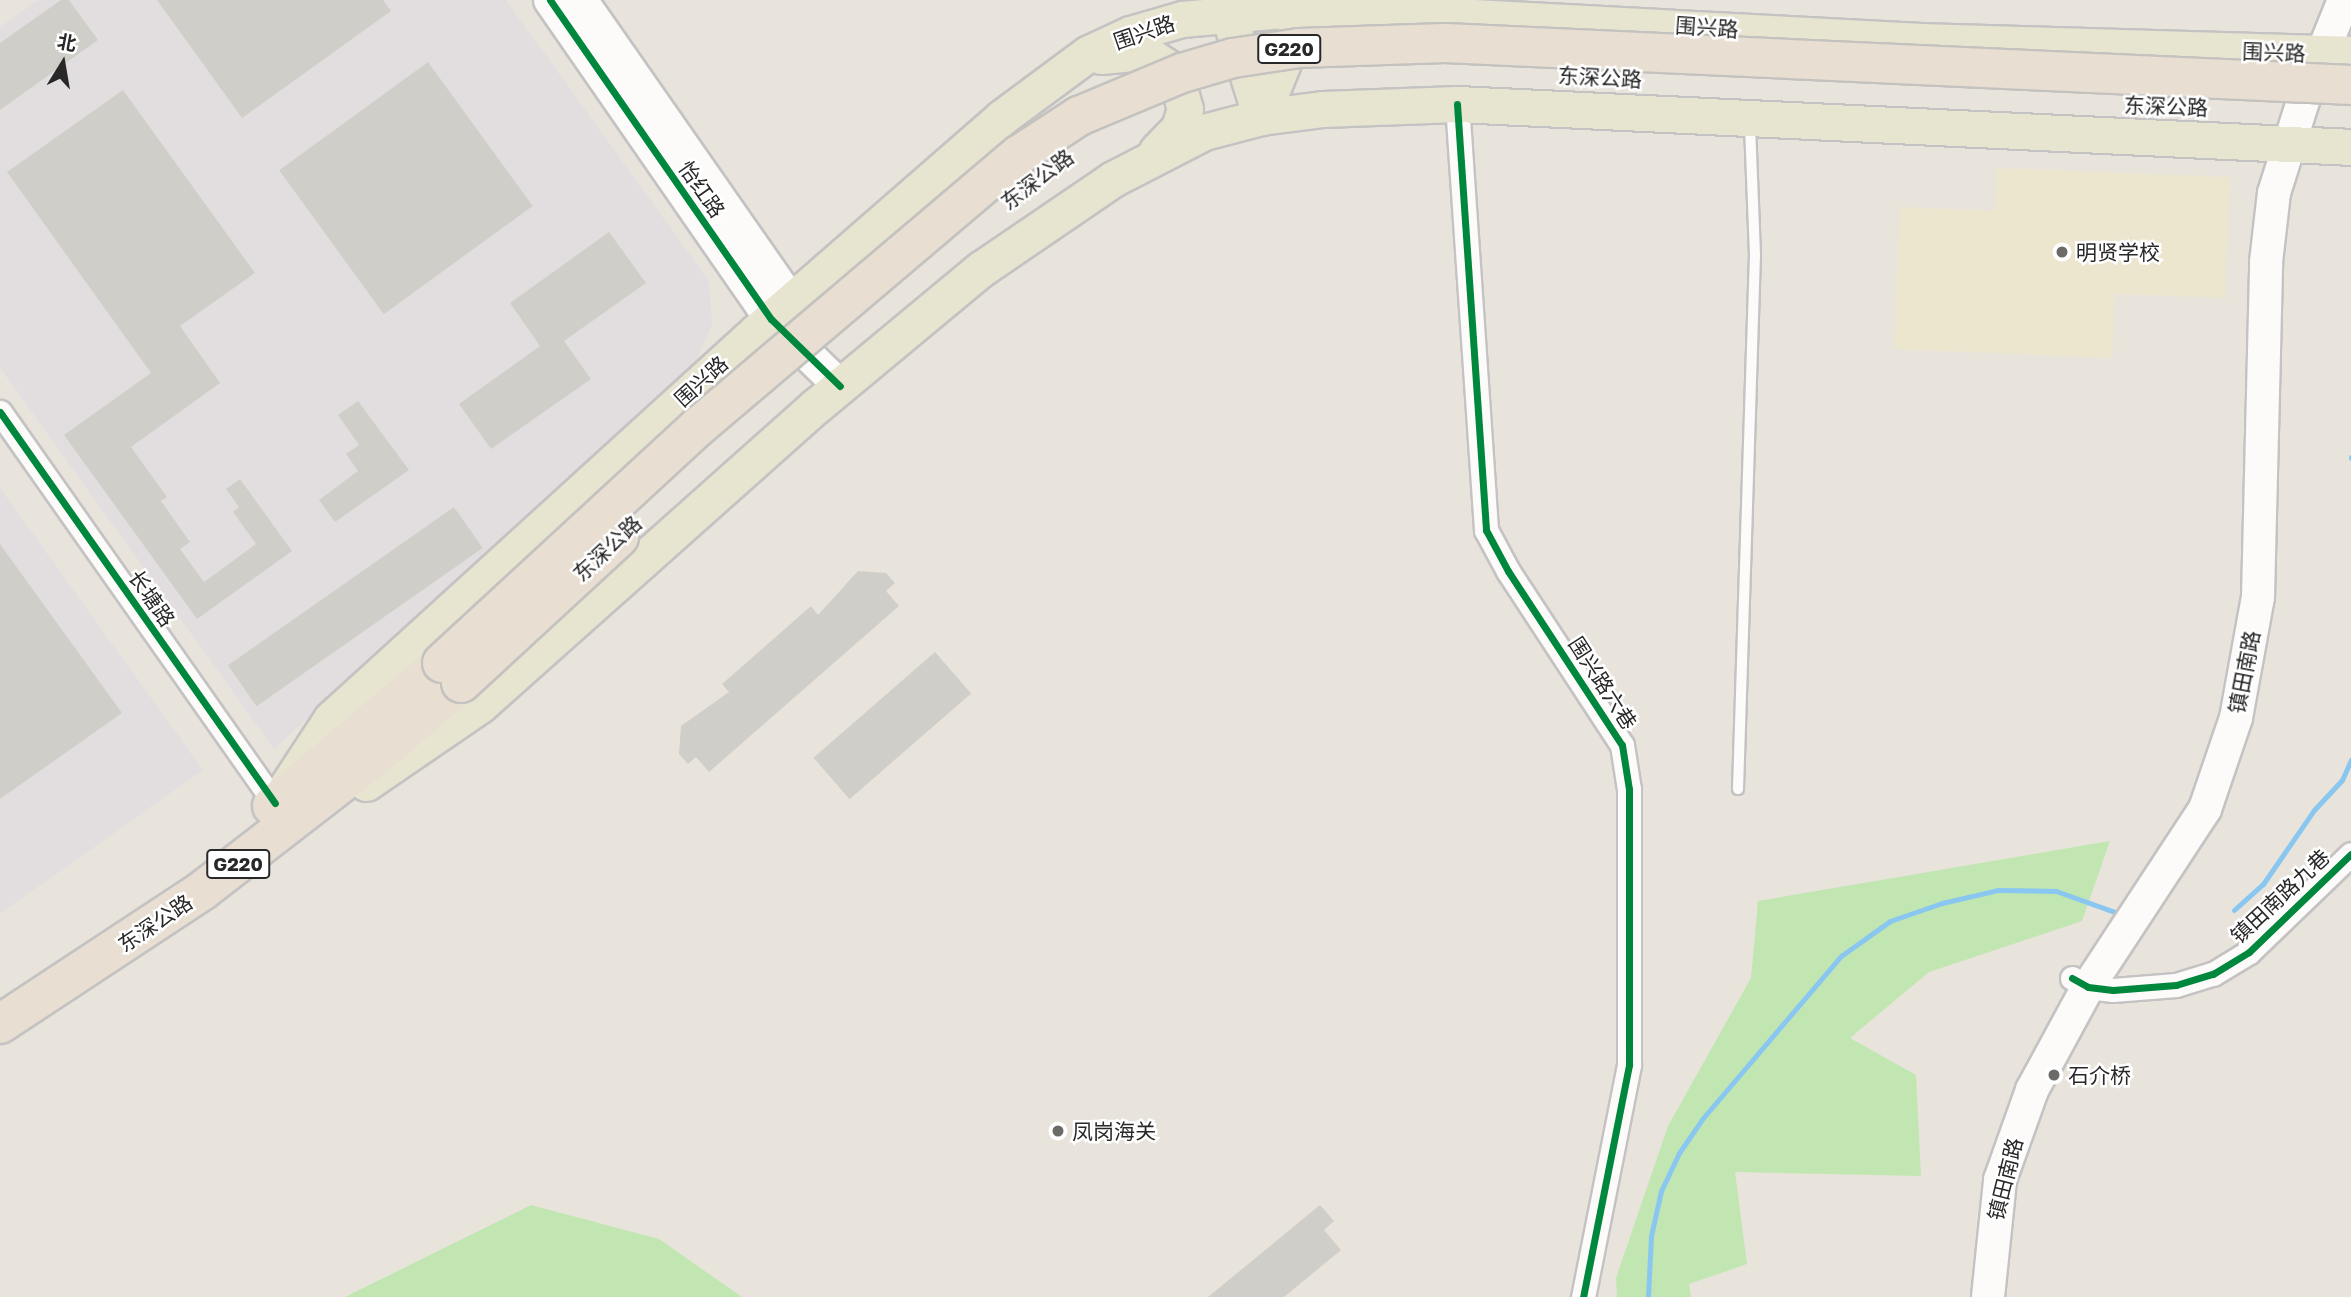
<!DOCTYPE html>
<meta charset="utf-8">
<style>
body{margin:0}
#map{position:relative;width:2351px;height:1297px;overflow:hidden;background:#e8e4dc;font-family:"Golos Text","Noto Sans SC",sans-serif}
div>[style]{position:absolute}
[style*='--x']{left:calc(var(--x)*1px);top:calc(var(--y)*1px);width:calc(var(--w)*1px);rotate:calc(var(--a)*1deg)}
.industrial>*{inset:0;background:#e2dee0}
.education>*{inset:0;background:#ece6cf}
.green>*{inset:0;background:#c1e6b2}
.stream>*{height:5px;margin:-2.5px;padding:0 2.5px;transform-origin:2.5px;border-radius:2.5px;background:#8ac7f0}
.building>*{inset:0;background:#d0cec8;transform-origin:0 0}
.roads{filter:drop-shadow(2px 0 #c4c2c3) drop-shadow(-2px 0 #c4c2c3) drop-shadow(0 2px #c4c2c3) drop-shadow(0 -2px #c4c2c3)}
.lane>*{height:10px;margin:-5px;padding:0 5px;transform-origin:5px;border-radius:5px;background:#fcfbfa}
.street>*{height:23px;margin:-11.5px;padding:0 11.5px;transform-origin:11.5px;border-radius:11.5px;background:#fcfbfa}
.secondary>*{height:32px;margin:-16px;padding:0 16px;transform-origin:16px;border-radius:16px;background:#fcfbfa}
.primary>*{height:35px;margin:-17.5px;padding:0 17.5px;transform-origin:17.5px;border-radius:17.5px;background:#e7e4d0}
.highway>*{height:38px;margin:-19px;padding:0 19px;transform-origin:19px;border-radius:19px;background:#e8dfd2}
.bridges{filter:drop-shadow(2px 0 #c4c2bf) drop-shadow(-2px 0 #c4c2bf) drop-shadow(0 2px #c4c2bf) drop-shadow(0 -2px #c4c2bf)}
.highway-bridge>*{height:38px;margin:-19px;padding:0 19px;transform-origin:19px;border-radius:19px;background:#e8dfd2}
.cycleway>*{height:7px;margin:-3.5px;padding:0 3.5px;transform-origin:3.5px;border-radius:3.5px;background:#00873e}
.dots>*{width:19px;height:19px;translate:-50% -50%;box-sizing:border-box;border:4px solid #fff;border-radius:50%}
span{translate:-50% -50%;white-space:nowrap;text-align:center;line-height:1.15;-webkit-text-stroke:5px #fff;paint-order:stroke}
.shield-label span{padding:2px 5px;background:#fff;border:2px solid;border-radius:5px;-webkit-text-stroke-width:0}
.shield-label{font-size:19px;color:#282828;font-weight:700}
.street-label{font-size:21px;color:#282828}
.poi-label{font-size:21px;color:#282828}
.left{translate:0 -50%;text-align:left}
.north{position:absolute;left:28px;top:28px;width:70px;height:70px;-webkit-text-stroke:5px #fff;paint-order:stroke;rotate:11deg;font-size:19px;font-weight:700;line-height:28px;text-align:center;color:#282828}
.north::after{content:'';display:block;margin:auto;width:24px;height:32px;background:#282828;clip-path:polygon(50% 0,100% 100%,50% 72%,0 100%)}
</style>
<div id="map">
<div class="industrial">
<div style="clip-path:polygon(38px 0,506px 0,709px 281px,712px 325px,694px 366px,274px 749px,0 368px,0 27px)"></div>
<div style="clip-path:polygon(0 488px,203px 770px,0 914px)"></div>
</div>
<div class="education">
<div style="clip-path:polygon(1997px 168px,2230px 177px,2225px 298px,2115px 294px,2112px 358px,1894px 349px,1900px 207px,1995px 211px)"></div>
</div>
<div class="green">
<div style="clip-path:polygon(2110px 841px,2082px 921px,1929px 972px,1850px 1038px,1916px 1075px,1921px 1176px,1735px 1172px,1747px 1264px,1689px 1284px,1691px 1297px,1617px 1297px,1616px 1278px,1668px 1126px,1751px 978px,1758px 901px)"></div>
<div style="clip-path:polygon(531px 1205px,659px 1239px,742px 1297px,345px 1297px)"></div>
</div>
<div class="stream">
<div style="--x:2351;--y:457;--w:1;--a:90"></div>
<div style="--x:2234;--y:910;--w:39;--a:-42"></div>
<div style="--x:2263;--y:884;--w:90;--a:-55.4"></div>
<div style="--x:2314;--y:810;--w:41;--a:-47"></div>
<div style="--x:2342;--y:780;--w:22;--a:-66"></div>
<div style="--x:1648;--y:1297;--w:61;--a:-87.2"></div>
<div style="--x:1651;--y:1236;--w:46;--a:-77.5"></div>
<div style="--x:1661;--y:1191;--w:42;--a:-64.7"></div>
<div style="--x:1679;--y:1153;--w:42;--a:-55.6"></div>
<div style="--x:1703;--y:1118;--w:213;--a:-49.6"></div>
<div style="--x:1841;--y:956;--w:60;--a:-35.5"></div>
<div style="--x:1890;--y:921;--w:55;--a:-19.1"></div>
<div style="--x:1942;--y:903;--w:57;--a:-13.1"></div>
<div style="--x:1998;--y:890;--w:58;--a:1"></div>
<div style="--x:2056;--y:891;--w:71;--a:19.7"></div>
</div>
<div class="building">
<div style="clip-path:polygon(61px 0,69px 0,98px 40px,0 110px,0 43px)"></div>
<div style="clip-path:polygon(157px 0,383px 0,391px 11px,242px 118px)"></div>
<div style="left:428px;top:62px;width:178px;height:184px;rotate:54deg"></div>
<div style="clip-path:polygon(123px 90px,255px 273px,180px 326px,220px 383px,131px 447px,167px 497px,161px 501px,190px 542px,180px 549px,204px 582px,256px 544px,233px 512px,239px 507px,226px 489px,240px 479px,292px 551px,197px 619px,64px 435px,151px 373px,7px 172px)"></div>
<div style="clip-path:polygon(609px 232px,646px 283px,564px 341px,591px 379px,491px 449px,459px 404px,540px 346px,510px 303px)"></div>
<div style="clip-path:polygon(358px 401px,409px 470px,335px 522px,319px 500px,358px 471px,346px 454px,359px 445px,338px 415px)"></div>
<div style="left:454px;top:507px;width:50px;height:276px;rotate:55deg"></div>
<div style="clip-path:polygon(0 544px,122px 713px,0 799px)"></div>
<div style="clip-path:polygon(858px 571px,886px 573px,895px 583px,886px 591px,899px 606px,709px 772px,696px 757px,688px 764px,679px 754px,681px 726px,729px 692px,722px 684px,811px 606px,818px 615px)"></div>
<div style="left:935px;top:652px;width:55px;height:161px;rotate:49deg"></div>
<div style="clip-path:polygon(1320px 1205px,1334px 1221px,1324px 1230px,1341px 1250px,1284px 1297px,1208px 1297px)"></div>
</div>
<div class="roads">
<div class="lane">
<div style="--x:1738;--y:789;--w:534;--a:-88.18"></div>
<div style="--x:1755;--y:255;--w:133;--a:-92.2"></div>
</div>
<div class="street">
<div style="--x:1457;--y:104;--w:427;--a:86.1"></div>
<div style="--x:1486;--y:530;--w:47;--a:61.8"></div>
<div style="--x:1508;--y:571;--w:208;--a:56.8"></div>
<div style="--x:1622;--y:745;--w:45;--a:81"></div>
<div style="--x:1629;--y:789;--w:276;--a:90"></div>
<div style="--x:1629;--y:1065;--w:237;--a:101.2"></div>
<div style="--x:0;--y:412;--w:478;--a:54.9"></div>
<div style="--x:2072;--y:978;--w:18;--a:29"></div>
<div style="--x:2088;--y:987;--w:25;--a:7"></div>
<div style="--x:2113;--y:990;--w:63;--a:-4.5"></div>
<div style="--x:2176;--y:985;--w:39;--a:-17"></div>
<div style="--x:2213;--y:974;--w:42;--a:-31.4"></div>
<div style="--x:2249;--y:952;--w:141;--a:-43.9"></div>
</div>
<div class="secondary">
<div style="--x:550;--y:0;--w:388;--a:55.3"></div>
<div style="--x:771;--y:319;--w:96;--a:44.2"></div>
<div style="--x:581;--y:0;--w:390;--a:55.1"></div>
<div style="--x:1988;--y:1297;--w:118;--a:-84.1"></div>
<div style="--x:2000;--y:1180;--w:96;--a:-70.4"></div>
<div style="--x:2032;--y:1090;--w:117;--a:-61.5"></div>
<div style="--x:2088;--y:987;--w:213;--a:-56.7"></div>
<div style="--x:2205;--y:809;--w:96;--a:-71.2"></div>
<div style="--x:2236;--y:718;--w:123;--a:-79.7"></div>
<div style="--x:2258;--y:597;--w:335;--a:-88.6"></div>
<div style="--x:2266;--y:262;--w:69;--a:-83.4"></div>
<div style="--x:2274;--y:193;--w:96;--a:-72.5"></div>
<div style="--x:2303;--y:101;--w:109;--a:-67.9"></div>
</div>
<div class="primary">
<div style="--x:1224;--y:0;--w:123;--a:72.5"></div>
<div style="--x:1101;--y:56;--w:43;--a:-5.3"></div>
<div style="--x:1144;--y:52;--w:37;--a:33"></div>
<div style="--x:1175;--y:72;--w:38;--a:75"></div>
<div style="--x:1185;--y:109;--w:20;--a:108"></div>
<div style="--x:1179;--y:128;--w:32;--a:134"></div>
<div style="--x:1261;--y:117;--w:98;--a:-67.9"></div>
<div style="--x:366;--y:783;--w:138;--a:-34.4"></div>
<div style="--x:480;--y:705;--w:451;--a:-41.7"></div>
<div style="--x:817;--y:405;--w:213;--a:-39.7"></div>
<div style="--x:981;--y:269;--w:160;--a:-34.3"></div>
<div style="--x:1113;--y:179;--w:102;--a:-27.3"></div>
<div style="--x:1204;--y:132;--w:59;--a:-14.7"></div>
<div style="--x:1261;--y:117;--w:63;--a:-7.4"></div>
<div style="--x:1323;--y:109;--w:134;--a:-2.1"></div>
<div style="--x:1457;--y:104;--w:895;--a:2.75"></div>
<div style="--x:287;--y:786;--w:80;--a:-56.7"></div>
<div style="--x:331;--y:719;--w:575;--a:-42.32"></div>
<div style="--x:756;--y:332;--w:325;--a:-41.1"></div>
<div style="--x:1001;--y:118;--w:109;--a:-36.5"></div>
<div style="--x:1089;--y:53;--w:45;--a:-24.9"></div>
<div style="--x:1130;--y:34;--w:54;--a:-16.1"></div>
<div style="--x:1182;--y:19;--w:123;--a:-5.1"></div>
<div style="--x:1305;--y:8;--w:617;--a:3.07"></div>
<div style="--x:1921;--y:41;--w:430;--a:1.7"></div>
</div>
<div class="highway">
<div style="--x:272;--y:806;--w:222;--a:-40.1"></div>
<div style="--x:0;--y:1024;--w:243;--a:-33.4"></div>
<div style="--x:203;--y:890;--w:224;--a:-37.7"></div>
<div style="--x:380;--y:753;--w:107;--a:-40.8"></div>
</div>
</div>
<div class="bridges">
<div class="highway-bridge">
<div style="--x:442;--y:663;--w:350;--a:-42.7"></div>
<div style="--x:699;--y:426;--w:419;--a:-40.3"></div>
<div style="--x:1019;--y:155;--w:72;--a:-33"></div>
<div style="--x:1079;--y:116;--w:112;--a:-22.7"></div>
<div style="--x:1182;--y:73;--w:53;--a:-16.4"></div>
<div style="--x:1233;--y:58;--w:67;--a:-8.6"></div>
<div style="--x:1299;--y:48;--w:146;--a:-2"></div>
<div style="--x:1445;--y:43;--w:907;--a:2.65"></div>
<div style="--x:461;--y:683;--w:215;--a:-42.7"></div>
</div>
</div>
<div class="cycleway">
<div style="--x:550;--y:0;--w:388;--a:55.3"></div>
<div style="--x:771;--y:319;--w:96;--a:44.2"></div>
<div style="--x:1457;--y:104;--w:427;--a:86.1"></div>
<div style="--x:1486;--y:530;--w:47;--a:61.8"></div>
<div style="--x:1508;--y:571;--w:208;--a:56.8"></div>
<div style="--x:1622;--y:745;--w:45;--a:81"></div>
<div style="--x:1629;--y:789;--w:276;--a:90"></div>
<div style="--x:1629;--y:1065;--w:237;--a:101.2"></div>
<div style="--x:0;--y:412;--w:478;--a:54.9"></div>
<div style="--x:2072;--y:978;--w:18;--a:29"></div>
<div style="--x:2088;--y:987;--w:25;--a:7"></div>
<div style="--x:2113;--y:990;--w:63;--a:-4.5"></div>
<div style="--x:2176;--y:985;--w:39;--a:-17"></div>
<div style="--x:2213;--y:974;--w:42;--a:-31.4"></div>
<div style="--x:2249;--y:952;--w:141;--a:-43.9"></div>
</div>
<div class="dots">
<div style="left:2062px;top:252px;background:#6b6a67"></div>
<div style="left:2054px;top:1075px;background:#6b6a67"></div>
<div style="left:1058px;top:1131px;background:#6b6a67"></div>
</div>
<div class="shield-label">
<span style="left:1289px;top:49px">G220</span>
<span style="left:238px;top:864px">G220</span>
</div>
<div class="street-label">
<span style="left:1707px;top:27px;rotate:4deg">围兴路</span>
<span style="left:1144px;top:32px;rotate:-19deg">围兴路</span>
<span style="left:2274px;top:52px;rotate:2deg">围兴路</span>
<span style="left:1600px;top:77px;rotate:3deg">东深公路</span>
<span style="left:2166px;top:106px;rotate:2deg">东深公路</span>
<span style="left:1037px;top:179px;rotate:-37deg">东深公路</span>
<span style="left:702px;top:189px;rotate:55deg">怡红路</span>
<span style="left:701px;top:381px;rotate:-42deg">围兴路</span>
<span style="left:607px;top:548px;rotate:-43deg">东深公路</span>
<span style="left:152px;top:598px;rotate:55deg">长塘路</span>
<span style="left:2244px;top:672px;rotate:-79deg">镇田南路</span>
<span style="left:1603px;top:683px;rotate:57deg">围兴路六巷</span>
<span style="left:2280px;top:896px;rotate:-43deg">镇田南路九巷</span>
<span style="left:155px;top:923px;rotate:-34deg">东深公路</span>
<span style="left:2005px;top:1179px;rotate:-76deg">镇田南路</span>
</div>
<div class="poi-label">
<span class="left" style="left:2076px;top:252px">明贤学校</span>
<span class="left" style="left:2068px;top:1075px">石介桥</span>
<span class="left" style="left:1072px;top:1131px">凤岗海关</span>
</div>
<div class="north">北</div>
</div>
